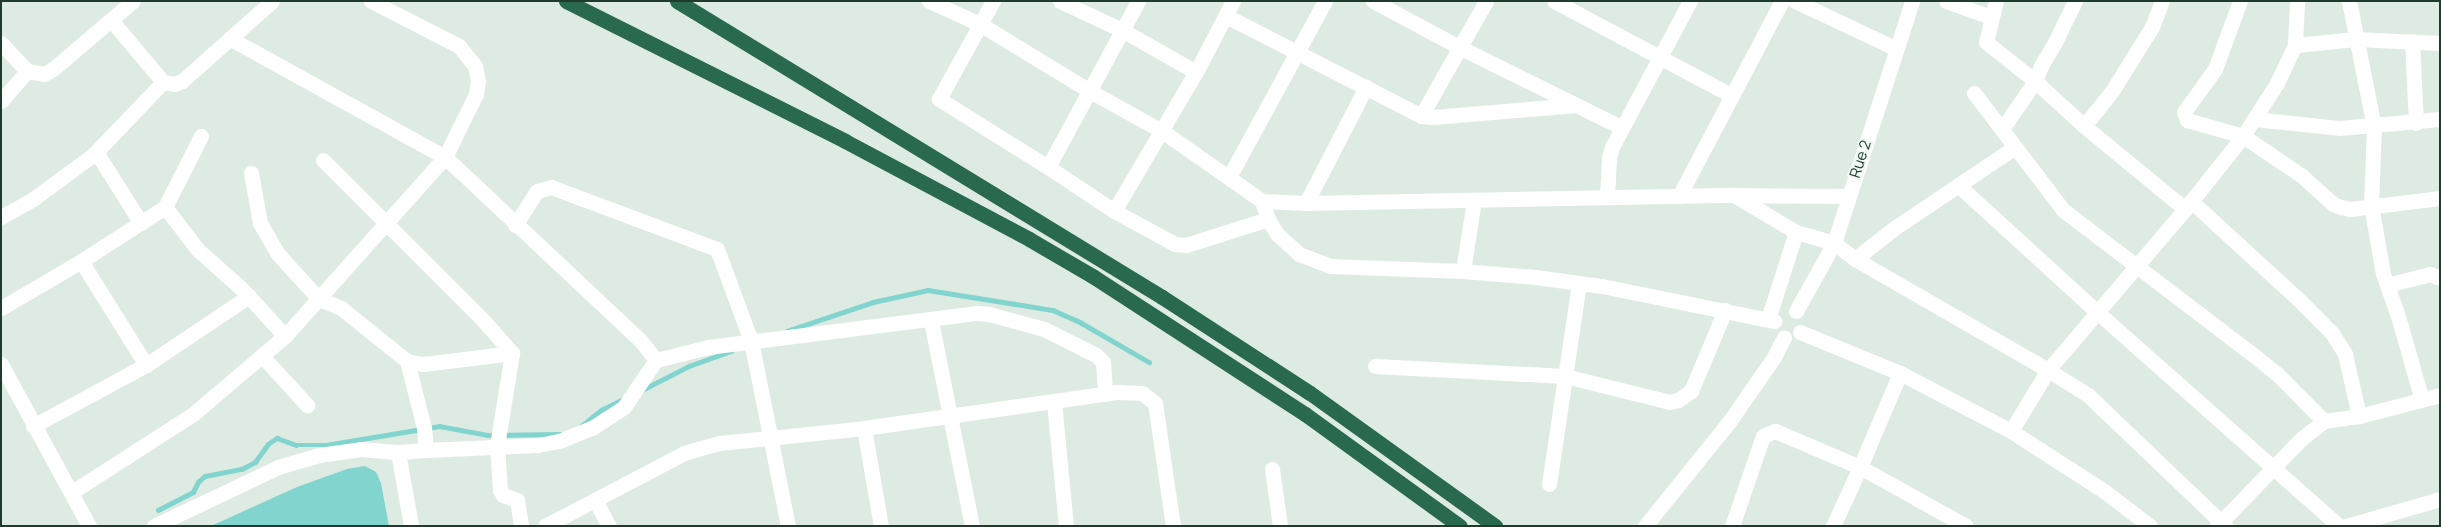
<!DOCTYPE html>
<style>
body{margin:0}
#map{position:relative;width:2441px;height:527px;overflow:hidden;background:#deebe2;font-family:Manrope,sans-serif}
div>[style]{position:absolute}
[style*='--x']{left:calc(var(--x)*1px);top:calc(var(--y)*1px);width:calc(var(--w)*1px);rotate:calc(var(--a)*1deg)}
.water>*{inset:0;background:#82d4cf}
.stream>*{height:4.5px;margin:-2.25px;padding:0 2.25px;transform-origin:2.25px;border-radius:2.25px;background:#82d4cf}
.minor>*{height:15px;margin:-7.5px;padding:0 7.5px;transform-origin:7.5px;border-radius:7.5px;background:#fff}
.highway>*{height:15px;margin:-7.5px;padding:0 7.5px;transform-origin:7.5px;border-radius:7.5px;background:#29694e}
span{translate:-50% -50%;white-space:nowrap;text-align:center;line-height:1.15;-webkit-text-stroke:4px #eef7f1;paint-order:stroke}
.street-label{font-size:15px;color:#1e3b2d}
.frame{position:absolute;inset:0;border:2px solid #1e3b2d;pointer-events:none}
</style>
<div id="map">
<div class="water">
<div style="clip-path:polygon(365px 466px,376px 472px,381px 483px,389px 526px,211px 526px,297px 487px,347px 469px)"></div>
</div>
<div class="stream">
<div style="--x:787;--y:331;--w:91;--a:-18.6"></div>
<div style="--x:873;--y:302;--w:56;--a:-12.3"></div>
<div style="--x:928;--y:290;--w:127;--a:9.1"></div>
<div style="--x:1053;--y:310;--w:30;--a:24"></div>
<div style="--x:1080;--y:322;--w:80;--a:30.1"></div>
<div style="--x:642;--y:390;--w:53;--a:-27.1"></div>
<div style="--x:689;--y:366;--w:45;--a:-19.7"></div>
<div style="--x:580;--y:427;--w:27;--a:-39"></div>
<div style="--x:601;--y:410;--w:25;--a:-26"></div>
<div style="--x:158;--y:510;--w:39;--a:-27"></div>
<div style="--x:193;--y:492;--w:11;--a:-63"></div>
<div style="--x:198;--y:482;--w:9;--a:-41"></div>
<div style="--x:205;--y:476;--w:38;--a:-11"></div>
<div style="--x:242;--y:469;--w:15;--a:-28"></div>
<div style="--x:255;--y:462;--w:22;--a:-54"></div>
<div style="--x:268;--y:444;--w:11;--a:-34"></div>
<div style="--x:277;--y:438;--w:20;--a:20"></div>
<div style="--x:296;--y:445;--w:30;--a:0"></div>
<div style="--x:326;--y:445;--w:115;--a:-9.5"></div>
<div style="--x:439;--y:426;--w:50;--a:10.4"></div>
<div style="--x:488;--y:435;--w:72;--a:-0.8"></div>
</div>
<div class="minor">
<div style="--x:929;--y:1;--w:56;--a:24.3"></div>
<div style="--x:980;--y:24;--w:127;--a:31.4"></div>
<div style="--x:1088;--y:90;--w:85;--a:29"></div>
<div style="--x:1162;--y:131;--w:122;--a:35"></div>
<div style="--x:1262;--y:201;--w:44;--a:2.6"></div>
<div style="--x:1306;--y:203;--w:428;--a:-1.1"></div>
<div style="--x:1734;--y:195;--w:114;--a:0.5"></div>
<div style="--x:993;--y:1;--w:112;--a:118.9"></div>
<div style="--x:939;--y:99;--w:128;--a:32"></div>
<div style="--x:1048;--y:167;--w:79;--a:33.7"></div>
<div style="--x:1114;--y:211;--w:69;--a:28.4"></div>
<div style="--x:1175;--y:244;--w:11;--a:5"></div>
<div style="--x:1186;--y:245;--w:86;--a:-17.6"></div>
<div style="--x:1060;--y:1;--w:68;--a:25.1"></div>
<div style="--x:1122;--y:30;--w:85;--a:29.6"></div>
<div style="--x:1373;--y:1;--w:100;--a:28.1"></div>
<div style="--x:1461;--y:48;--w:178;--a:26.3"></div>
<div style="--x:1554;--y:1;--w:200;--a:28"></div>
<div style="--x:1795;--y:1;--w:110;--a:25.2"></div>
<div style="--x:1946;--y:1;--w:48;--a:19.6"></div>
<div style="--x:1996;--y:1;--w:42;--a:103.7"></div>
<div style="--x:1986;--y:42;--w:63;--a:38.5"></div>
<div style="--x:2035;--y:81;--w:67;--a:42.6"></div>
<div style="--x:2084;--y:126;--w:131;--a:39.4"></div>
<div style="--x:2240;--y:1;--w:72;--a:110.2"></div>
<div style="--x:2215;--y:69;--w:53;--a:125.8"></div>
<div style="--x:2184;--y:112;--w:9;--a:69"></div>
<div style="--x:2187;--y:120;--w:58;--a:15.9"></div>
<div style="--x:2243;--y:136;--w:71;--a:34.1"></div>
<div style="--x:2302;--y:176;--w:42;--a:42.1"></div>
<div style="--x:2333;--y:204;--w:9;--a:21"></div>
<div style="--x:2341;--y:207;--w:9;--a:13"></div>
<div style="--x:2350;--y:209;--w:91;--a:-7"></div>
<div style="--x:2349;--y:1;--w:128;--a:78.8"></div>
<div style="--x:2374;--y:127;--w:78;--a:92.2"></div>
<div style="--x:2371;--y:205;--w:70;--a:80.1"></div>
<div style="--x:2383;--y:274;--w:45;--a:70.3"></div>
<div style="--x:2398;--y:316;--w:87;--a:74.1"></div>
<div style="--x:1226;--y:16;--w:219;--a:27.1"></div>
<div style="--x:1421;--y:116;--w:12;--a:5"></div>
<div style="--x:1433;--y:117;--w:144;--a:-4.8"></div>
<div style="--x:111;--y:20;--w:81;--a:50"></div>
<div style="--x:163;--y:82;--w:12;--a:9"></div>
<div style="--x:175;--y:84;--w:8;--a:-23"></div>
<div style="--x:182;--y:81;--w:120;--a:-41.6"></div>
<div style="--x:231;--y:39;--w:244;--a:28.9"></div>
<div style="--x:445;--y:157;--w:269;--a:43.2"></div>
<div style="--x:641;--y:341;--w:24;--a:52"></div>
<div style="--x:656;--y:360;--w:54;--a:-14"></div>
<div style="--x:708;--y:347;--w:270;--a:-7.2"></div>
<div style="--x:976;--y:313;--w:13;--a:4"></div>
<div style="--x:989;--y:314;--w:57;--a:15.3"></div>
<div style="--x:1044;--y:329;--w:58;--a:26.6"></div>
<div style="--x:1096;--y:355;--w:10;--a:45"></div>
<div style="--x:1103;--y:362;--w:32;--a:86"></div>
<div style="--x:2412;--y:41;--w:82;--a:87.2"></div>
<div style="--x:1;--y:43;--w:38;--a:47"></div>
<div style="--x:27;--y:71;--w:17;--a:10"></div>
<div style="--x:44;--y:74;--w:10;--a:-29"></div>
<div style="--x:53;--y:69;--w:105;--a:-40.4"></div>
<div style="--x:2295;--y:45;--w:61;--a:-5.6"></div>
<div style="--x:2356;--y:39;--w:84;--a:2.7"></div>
<div style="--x:1974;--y:93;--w:147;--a:52.7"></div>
<div style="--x:2063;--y:210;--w:236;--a:37.3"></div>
<div style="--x:2251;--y:353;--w:32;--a:39"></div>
<div style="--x:2276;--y:373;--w:68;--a:45"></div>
<div style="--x:1;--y:101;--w:40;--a:-49"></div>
<div style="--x:1421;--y:116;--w:132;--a:-60.5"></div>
<div style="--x:2254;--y:119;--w:85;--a:6"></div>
<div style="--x:2339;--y:128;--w:101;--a:-5.1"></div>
<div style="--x:2084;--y:126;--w:45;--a:-51.3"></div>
<div style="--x:2112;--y:91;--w:75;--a:-58"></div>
<div style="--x:2152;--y:27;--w:28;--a:-69"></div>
<div style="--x:2002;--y:129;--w:58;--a:-55.5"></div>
<div style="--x:2035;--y:81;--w:18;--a:-68"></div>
<div style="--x:2042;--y:64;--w:26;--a:-59"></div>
<div style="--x:2055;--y:42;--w:46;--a:-64"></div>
<div style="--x:201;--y:136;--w:80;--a:116.9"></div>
<div style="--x:165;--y:207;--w:54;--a:52.5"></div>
<div style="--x:198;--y:250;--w:57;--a:41.5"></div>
<div style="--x:241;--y:288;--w:65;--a:47.5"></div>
<div style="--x:96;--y:152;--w:84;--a:57.6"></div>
<div style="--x:323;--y:160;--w:226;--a:45"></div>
<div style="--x:483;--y:320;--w:44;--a:48.7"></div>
<div style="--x:512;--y:353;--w:94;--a:99.2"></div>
<div style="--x:497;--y:446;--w:44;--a:86.1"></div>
<div style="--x:500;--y:490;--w:6;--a:59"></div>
<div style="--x:503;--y:495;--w:15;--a:20"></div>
<div style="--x:517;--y:500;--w:26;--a:81"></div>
<div style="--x:1048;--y:167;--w:189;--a:-61.5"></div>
<div style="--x:251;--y:173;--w:51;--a:79.8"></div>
<div style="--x:260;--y:223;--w:34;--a:60"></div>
<div style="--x:277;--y:253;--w:62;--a:47.6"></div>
<div style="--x:319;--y:299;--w:24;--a:22"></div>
<div style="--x:341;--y:308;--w:85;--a:38.8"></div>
<div style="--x:407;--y:361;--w:16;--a:11"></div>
<div style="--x:423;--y:364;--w:90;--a:-7"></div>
<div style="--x:1229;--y:177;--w:200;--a:-61.4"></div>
<div style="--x:1958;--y:185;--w:187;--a:42.4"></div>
<div style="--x:2096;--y:311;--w:324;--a:41.5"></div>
<div style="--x:1734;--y:195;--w:72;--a:30.8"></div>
<div style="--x:1796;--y:232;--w:91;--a:107.8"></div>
<div style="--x:1679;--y:196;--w:221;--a:-62.2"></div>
<div style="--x:1607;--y:197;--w:40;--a:-87.1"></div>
<div style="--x:1609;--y:157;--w:10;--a:-73"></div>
<div style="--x:1612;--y:147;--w:166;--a:-61.9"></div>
<div style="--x:1262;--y:201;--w:19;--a:72"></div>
<div style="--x:1268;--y:219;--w:17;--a:59"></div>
<div style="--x:1277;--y:234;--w:30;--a:42"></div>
<div style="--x:1299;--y:254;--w:33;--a:21"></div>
<div style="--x:1330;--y:266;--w:133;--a:2.2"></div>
<div style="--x:1463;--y:271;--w:72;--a:4.8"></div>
<div style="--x:1535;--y:277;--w:68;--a:7.7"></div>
<div style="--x:1602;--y:286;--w:176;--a:11.5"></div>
<div style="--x:2191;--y:201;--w:145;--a:42.5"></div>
<div style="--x:2298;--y:299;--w:48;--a:45"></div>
<div style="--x:2332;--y:333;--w:25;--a:58"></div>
<div style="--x:2345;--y:354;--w:64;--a:77.3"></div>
<div style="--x:1306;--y:203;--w:131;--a:-62.7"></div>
<div style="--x:1114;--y:211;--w:161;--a:-59.5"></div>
<div style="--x:1196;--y:72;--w:80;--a:-62.5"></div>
<div style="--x:1;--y:217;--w:37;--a:-29"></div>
<div style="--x:33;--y:199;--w:74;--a:-36.3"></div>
<div style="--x:93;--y:155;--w:101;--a:-46.2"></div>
<div style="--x:515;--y:225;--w:40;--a:-57.1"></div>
<div style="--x:537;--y:191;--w:15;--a:-16"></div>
<div style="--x:551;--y:187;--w:177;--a:20.5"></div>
<div style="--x:717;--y:249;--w:98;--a:69.7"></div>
<div style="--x:751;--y:341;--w:189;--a:78.7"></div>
<div style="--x:1796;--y:232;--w:40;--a:16"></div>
<div style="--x:1834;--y:243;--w:26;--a:37"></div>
<div style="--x:1855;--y:259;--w:223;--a:29.9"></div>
<div style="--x:2048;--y:370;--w:47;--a:32"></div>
<div style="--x:2088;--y:395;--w:190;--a:43.7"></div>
<div style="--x:1855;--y:259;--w:48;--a:-38.3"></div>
<div style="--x:1893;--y:229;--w:147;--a:-33.9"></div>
<div style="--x:81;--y:261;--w:123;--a:58"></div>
<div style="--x:1463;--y:271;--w:72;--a:-81.2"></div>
<div style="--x:2387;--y:285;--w:44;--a:-14.3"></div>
<div style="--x:2430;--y:274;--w:11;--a:22"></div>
<div style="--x:1;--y:308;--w:93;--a:-30.4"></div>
<div style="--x:81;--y:261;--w:100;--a:-32.7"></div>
<div style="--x:1796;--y:311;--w:78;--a:-60.8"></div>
<div style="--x:1834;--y:243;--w:254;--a:-72.1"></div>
<div style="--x:931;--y:321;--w:209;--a:78.7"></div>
<div style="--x:1800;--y:332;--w:108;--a:22.3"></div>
<div style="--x:1900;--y:373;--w:125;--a:27.6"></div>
<div style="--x:2011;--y:431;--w:111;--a:32.8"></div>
<div style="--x:2104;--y:491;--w:58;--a:37.3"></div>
<div style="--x:262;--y:356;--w:67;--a:47.4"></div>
<div style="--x:1;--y:364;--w:184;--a:61.5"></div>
<div style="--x:1375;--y:366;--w:190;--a:3"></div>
<div style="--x:1565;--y:376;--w:108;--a:13.9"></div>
<div style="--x:1670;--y:402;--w:8;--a:-14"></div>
<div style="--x:1678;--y:400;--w:16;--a:-35"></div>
<div style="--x:1691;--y:391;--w:88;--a:-67.2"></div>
<div style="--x:1054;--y:402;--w:125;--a:84.5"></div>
<div style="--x:33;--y:426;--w:128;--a:-28.4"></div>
<div style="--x:146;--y:365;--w:124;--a:-33.8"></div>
<div style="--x:864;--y:428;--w:99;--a:80.2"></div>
<div style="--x:2011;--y:431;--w:71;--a:-58.8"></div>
<div style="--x:2048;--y:370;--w:211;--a:-49.6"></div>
<div style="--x:2185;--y:209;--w:93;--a:-51.5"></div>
<div style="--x:2243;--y:136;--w:63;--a:-57.3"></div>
<div style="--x:2277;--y:83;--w:42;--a:-64.7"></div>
<div style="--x:2295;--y:45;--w:44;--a:-87.4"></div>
<div style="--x:426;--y:450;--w:112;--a:-2.6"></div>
<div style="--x:538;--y:445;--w:21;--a:-11"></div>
<div style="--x:559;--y:441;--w:35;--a:-22"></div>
<div style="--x:592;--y:428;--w:38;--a:-33"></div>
<div style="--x:624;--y:407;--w:57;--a:-55.8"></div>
<div style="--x:398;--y:452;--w:28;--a:-4"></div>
<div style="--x:426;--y:450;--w:22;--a:-95"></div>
<div style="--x:424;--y:428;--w:69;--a:-104.2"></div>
<div style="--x:1272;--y:469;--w:58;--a:82"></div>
<div style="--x:1549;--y:484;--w:203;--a:-81.5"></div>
<div style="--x:72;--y:492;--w:144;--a:-32.8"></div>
<div style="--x:193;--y:414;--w:121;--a:-40.3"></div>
<div style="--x:285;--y:336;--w:240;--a:-48.2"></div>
<div style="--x:445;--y:157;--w:70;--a:-63.8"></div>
<div style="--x:476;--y:94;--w:13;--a:-81"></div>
<div style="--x:478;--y:81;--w:15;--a:-101"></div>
<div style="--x:475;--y:66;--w:26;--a:-129"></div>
<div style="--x:459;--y:46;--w:99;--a:-152.9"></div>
<div style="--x:595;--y:500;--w:30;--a:62"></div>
<div style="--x:154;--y:526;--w:137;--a:-25.4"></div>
<div style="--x:278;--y:467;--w:43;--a:-16.3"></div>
<div style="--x:319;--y:455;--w:42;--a:-8.1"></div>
<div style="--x:361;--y:449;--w:37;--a:5"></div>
<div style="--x:398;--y:452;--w:75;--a:80"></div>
<div style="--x:545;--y:526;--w:157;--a:-27.7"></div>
<div style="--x:684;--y:453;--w:37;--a:-16"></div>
<div style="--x:720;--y:443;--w:145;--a:-5.9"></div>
<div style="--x:864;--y:428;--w:256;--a:-8.1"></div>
<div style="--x:1117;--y:392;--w:25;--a:2"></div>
<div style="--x:1142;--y:393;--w:16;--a:38"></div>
<div style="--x:1155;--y:403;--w:124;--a:81.7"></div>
<div style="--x:1645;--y:526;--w:134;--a:-51.1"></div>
<div style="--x:1729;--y:422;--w:79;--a:-55.3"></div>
<div style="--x:1774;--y:357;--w:22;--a:-63"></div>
<div style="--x:1732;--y:526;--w:95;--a:-71"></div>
<div style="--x:1763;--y:436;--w:13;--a:-23"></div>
<div style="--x:1775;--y:431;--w:92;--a:23"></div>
<div style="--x:1860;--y:467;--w:121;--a:29.1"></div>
<div style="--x:1833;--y:526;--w:65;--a:-65.4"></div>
<div style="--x:1860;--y:467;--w:102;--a:-66.9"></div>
<div style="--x:2217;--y:526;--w:121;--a:-46"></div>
<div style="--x:2301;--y:439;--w:29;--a:-38"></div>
<div style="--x:2324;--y:421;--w:35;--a:-8"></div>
<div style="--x:2359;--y:416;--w:84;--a:-14.5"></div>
<div style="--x:2346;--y:526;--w:98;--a:-16"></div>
</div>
<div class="highway">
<div style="--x:566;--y:1;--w:312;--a:26.6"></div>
<div style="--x:845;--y:141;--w:208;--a:28"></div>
<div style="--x:1029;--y:239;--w:75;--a:30.3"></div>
<div style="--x:1094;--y:277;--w:252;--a:33"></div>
<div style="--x:1305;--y:414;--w:191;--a:35.9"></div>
<div style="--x:677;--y:1;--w:568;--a:31.4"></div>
<div style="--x:1162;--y:297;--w:176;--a:33"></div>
<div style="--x:1310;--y:393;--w:228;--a:35.7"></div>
</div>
<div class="street-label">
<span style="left:1860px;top:159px;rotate:-72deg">Rue 2</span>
</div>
<div class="frame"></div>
</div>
